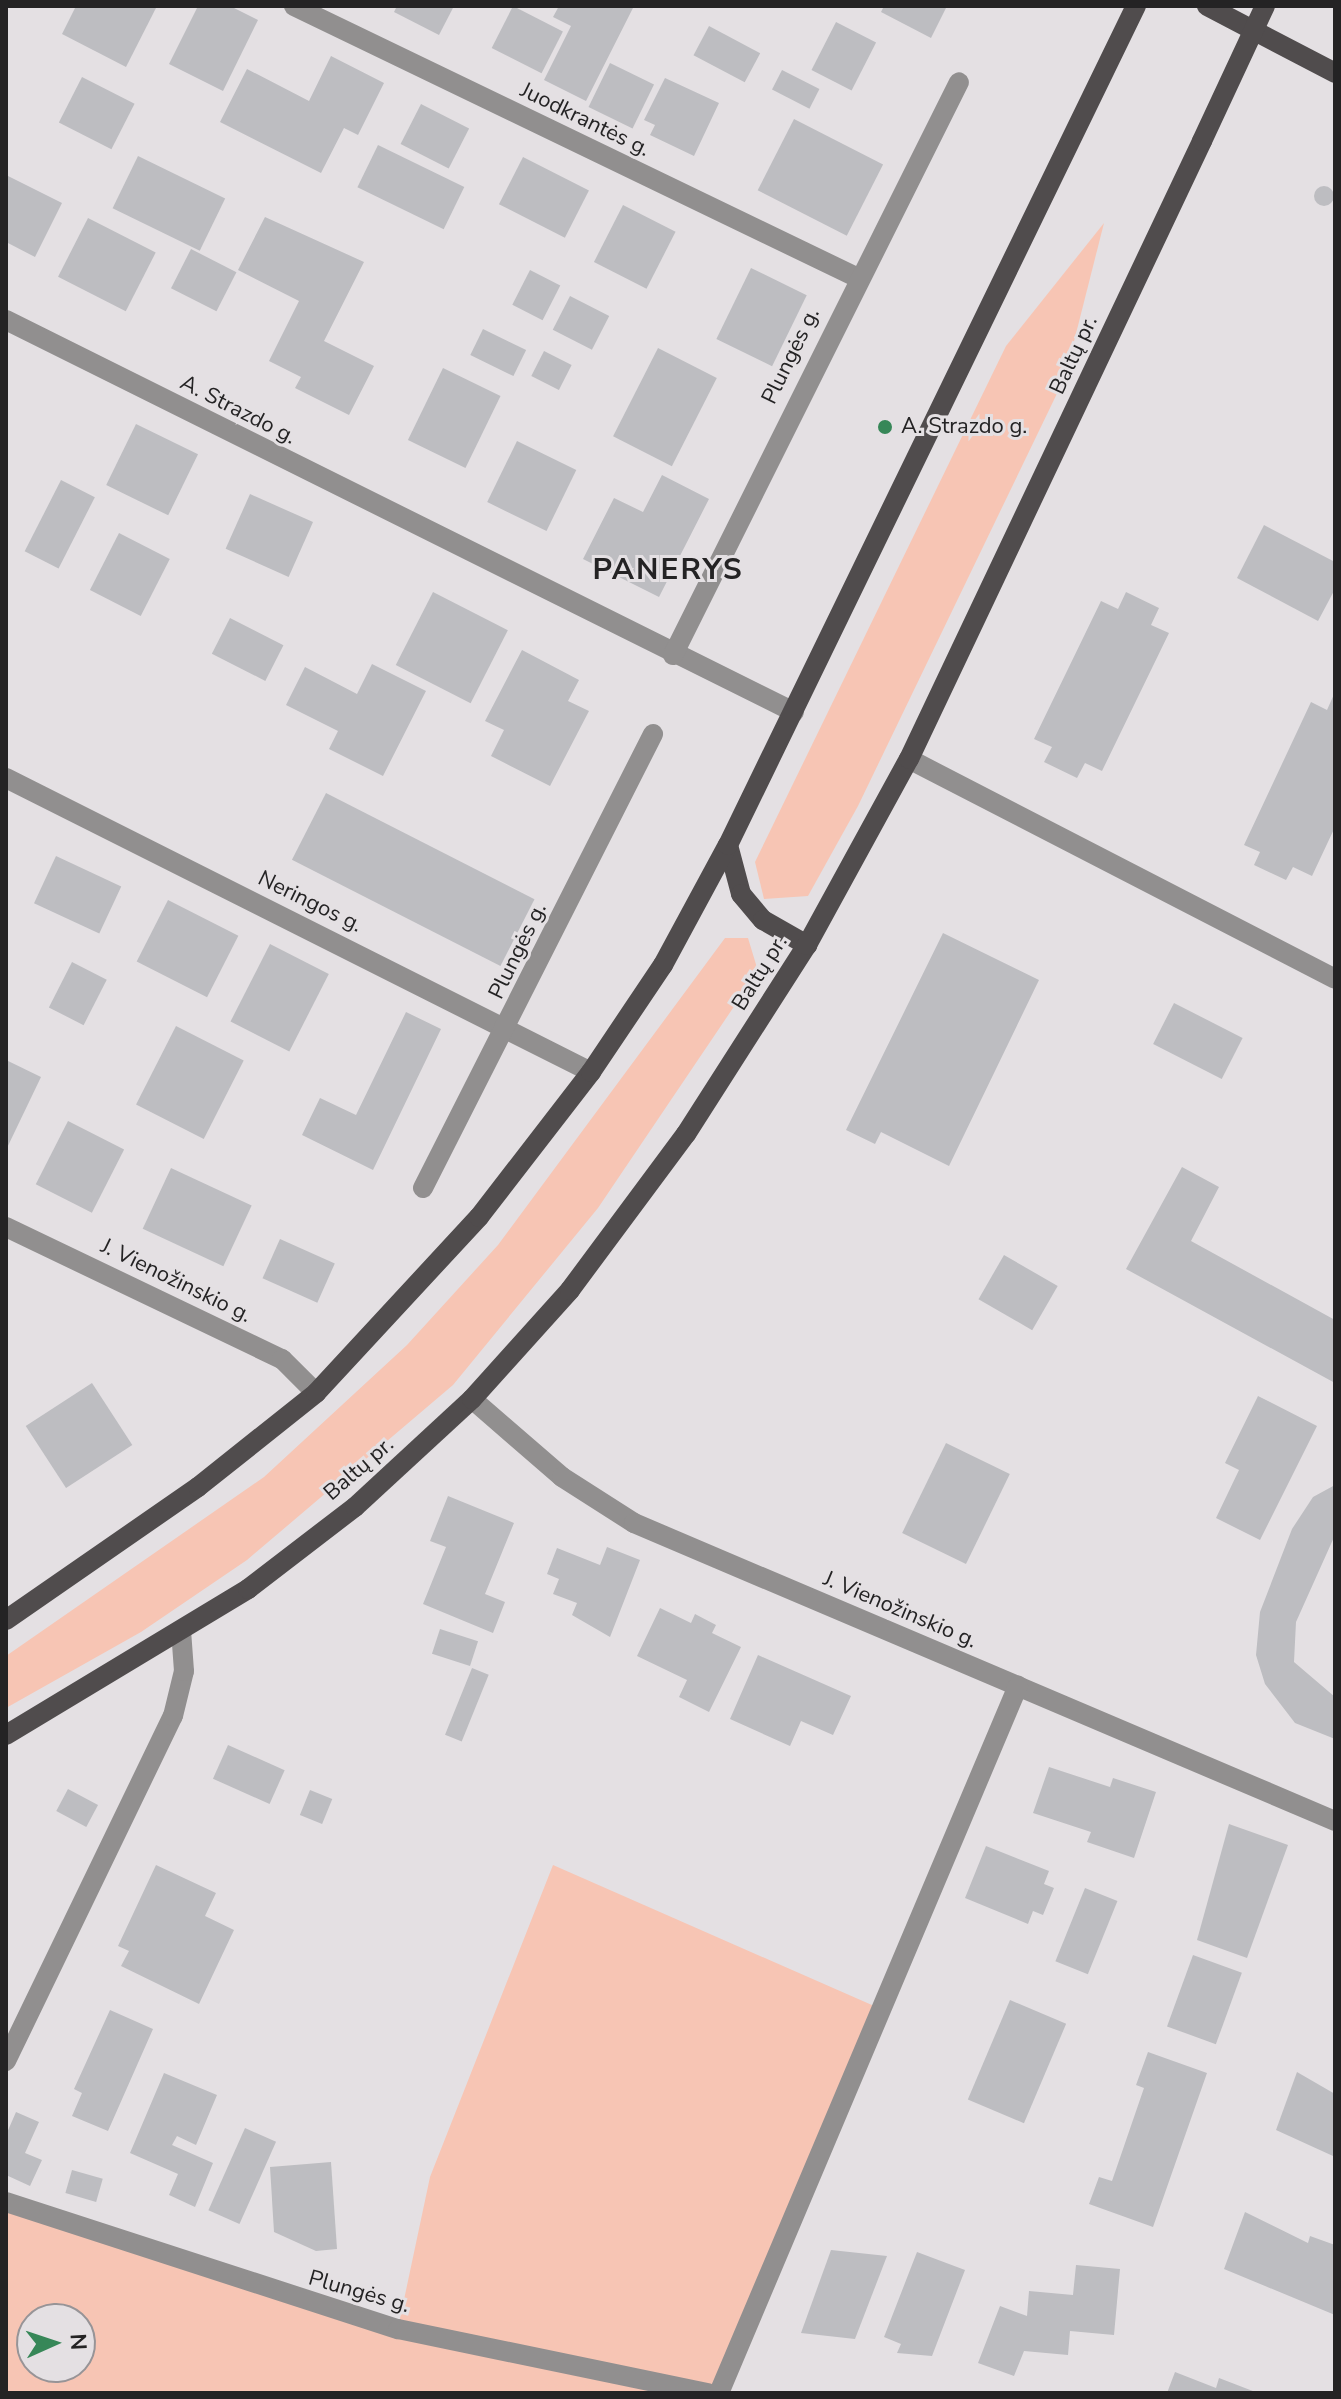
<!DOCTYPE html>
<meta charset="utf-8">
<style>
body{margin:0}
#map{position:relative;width:1341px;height:2399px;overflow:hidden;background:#e4e0e3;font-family:"Nunito Sans",sans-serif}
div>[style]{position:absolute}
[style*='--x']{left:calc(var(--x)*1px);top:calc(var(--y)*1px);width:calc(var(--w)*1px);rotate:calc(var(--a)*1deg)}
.green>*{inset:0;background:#f7c5b4}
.building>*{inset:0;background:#bdbdc1;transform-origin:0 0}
.round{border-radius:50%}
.minor>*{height:20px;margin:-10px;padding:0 10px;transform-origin:10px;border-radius:10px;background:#918f8f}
.major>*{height:20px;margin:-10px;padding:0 10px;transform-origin:10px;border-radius:10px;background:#504c4d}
.major-bridge>*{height:20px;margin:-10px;padding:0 10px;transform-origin:10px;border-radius:10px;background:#504c4d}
.dots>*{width:22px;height:22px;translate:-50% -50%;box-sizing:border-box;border:4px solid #e4e0e3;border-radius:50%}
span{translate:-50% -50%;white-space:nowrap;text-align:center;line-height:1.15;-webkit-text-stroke:6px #e4e0e3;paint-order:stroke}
.street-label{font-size:22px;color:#242324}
.poi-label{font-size:22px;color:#242324}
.left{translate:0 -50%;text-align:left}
.district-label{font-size:30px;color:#242324;font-weight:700;letter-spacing:2px}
.frame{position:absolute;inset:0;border:8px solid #242324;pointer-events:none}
.north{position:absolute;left:16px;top:2303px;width:80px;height:80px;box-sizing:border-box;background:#e4e0e3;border:2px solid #979497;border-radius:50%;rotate:87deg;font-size:22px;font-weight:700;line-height:32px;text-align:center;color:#242324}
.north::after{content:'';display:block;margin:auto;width:28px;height:36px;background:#378758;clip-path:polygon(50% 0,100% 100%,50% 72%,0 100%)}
</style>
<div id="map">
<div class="green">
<div style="clip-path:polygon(1104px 223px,1065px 377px,858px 806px,808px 896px,764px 899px,755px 862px,1006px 346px)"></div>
<div style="clip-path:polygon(725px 938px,748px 938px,758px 971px,598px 1208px,453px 1385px,247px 1560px,141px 1632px,6px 1708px,6px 1656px,264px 1477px,407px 1345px,498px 1245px)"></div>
<div style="clip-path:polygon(evenodd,553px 1865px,881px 2009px,719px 2393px,6px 2393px,6px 2202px,398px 2328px,430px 2177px,553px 1865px,32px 2319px,80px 2319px,80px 2367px,32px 2367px,32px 2319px)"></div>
</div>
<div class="building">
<div style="clip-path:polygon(76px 6px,157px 6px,126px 67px,62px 34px)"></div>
<div style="clip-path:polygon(198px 6px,230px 6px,258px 20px,223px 91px,169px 64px)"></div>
<div style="clip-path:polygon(397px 6px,454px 6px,439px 35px,394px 12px)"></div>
<div style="left:513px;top:6px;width:56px;height:47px;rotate:27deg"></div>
<div style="clip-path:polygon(559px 6px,634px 6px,586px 101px,544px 80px,571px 26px,553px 17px)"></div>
<div style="clip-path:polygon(884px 6px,947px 6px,931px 38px,881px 12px)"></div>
<div style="left:836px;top:22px;width:45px;height:54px;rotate:27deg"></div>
<div style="left:709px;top:26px;width:58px;height:33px;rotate:28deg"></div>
<div style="clip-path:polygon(331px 56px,384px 83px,358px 135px,344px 128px,321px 173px,220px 122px,247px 69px,309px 101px)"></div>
<div style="left:610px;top:63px;width:49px;height:49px;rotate:26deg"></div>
<div style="left:782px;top:70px;width:42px;height:22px;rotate:27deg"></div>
<div style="left:82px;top:77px;width:59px;height:51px;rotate:27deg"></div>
<div style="clip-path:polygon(665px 78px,719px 103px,694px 156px,650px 135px,655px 125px,644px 120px)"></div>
<div style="left:421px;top:104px;width:54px;height:45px;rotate:27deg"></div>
<div style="left:794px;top:119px;width:100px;height:80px;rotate:27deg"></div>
<div style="left:378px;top:145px;width:96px;height:47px;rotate:26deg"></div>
<div style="left:138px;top:156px;width:97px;height:58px;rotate:26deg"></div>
<div style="left:523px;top:157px;width:74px;height:53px;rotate:27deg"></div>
<div style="clip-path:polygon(6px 175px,62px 203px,35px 257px,6px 242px)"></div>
<div class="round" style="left:1314px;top:186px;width:20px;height:20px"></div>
<div style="left:623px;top:205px;width:59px;height:64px;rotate:27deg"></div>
<div style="clip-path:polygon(265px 217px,364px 262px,324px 341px,374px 366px,349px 415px,295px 388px,301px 377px,269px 361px,299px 301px,238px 270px)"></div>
<div style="left:88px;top:218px;width:76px;height:66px;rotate:27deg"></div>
<div style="left:191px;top:249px;width:51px;height:44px;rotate:27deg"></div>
<div style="left:751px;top:268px;width:62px;height:79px;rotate:26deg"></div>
<div style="left:530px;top:270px;width:34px;height:39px;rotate:27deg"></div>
<div style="left:570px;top:296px;width:44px;height:38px;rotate:27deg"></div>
<div style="left:483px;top:329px;width:48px;height:29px;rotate:26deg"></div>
<div style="left:658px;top:348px;width:66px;height:99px;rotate:27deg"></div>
<div style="left:544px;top:351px;width:31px;height:28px;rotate:27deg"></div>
<div style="left:443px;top:368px;width:64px;height:80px;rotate:26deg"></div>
<div style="left:136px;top:424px;width:69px;height:68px;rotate:26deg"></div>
<div style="left:517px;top:441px;width:66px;height:68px;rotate:26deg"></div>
<div style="clip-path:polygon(662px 475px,709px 499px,659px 597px,583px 559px,614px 498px,643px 512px)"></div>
<div style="left:61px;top:480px;width:38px;height:80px;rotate:27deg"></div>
<div style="left:250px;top:494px;width:69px;height:60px;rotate:24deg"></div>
<div style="clip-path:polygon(1264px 525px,1335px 562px,1335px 589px,1318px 621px,1237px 578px)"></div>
<div style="left:119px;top:533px;width:57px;height:64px;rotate:27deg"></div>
<div style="left:433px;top:592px;width:84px;height:82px;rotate:27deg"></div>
<div style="clip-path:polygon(1126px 592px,1159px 608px,1151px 625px,1169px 633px,1102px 771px,1085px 763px,1077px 778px,1044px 762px,1052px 747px,1034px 739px,1101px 601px,1118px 609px)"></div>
<div style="left:230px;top:618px;width:60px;height:40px;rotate:27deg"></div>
<div style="clip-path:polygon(522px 650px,579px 680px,568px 701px,589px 711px,550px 786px,491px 756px,504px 730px,485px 721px)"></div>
<div style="clip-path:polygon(372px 664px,426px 691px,383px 776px,329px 749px,338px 731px,286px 705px,305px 667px,357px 694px)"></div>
<div style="clip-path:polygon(1335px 692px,1335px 827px,1312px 876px,1293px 867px,1286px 880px,1254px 865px,1260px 852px,1244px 845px,1311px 702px,1327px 710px)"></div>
<div style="left:326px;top:793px;width:234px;height:75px;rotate:27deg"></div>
<div style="left:56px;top:856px;width:72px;height:52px;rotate:25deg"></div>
<div style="left:168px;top:900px;width:79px;height:69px;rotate:27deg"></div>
<div style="clip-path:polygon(943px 933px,1039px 980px,949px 1166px,881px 1132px,875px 1144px,846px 1130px)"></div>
<div style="left:270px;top:944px;width:66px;height:87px;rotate:27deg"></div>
<div style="left:72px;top:962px;width:39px;height:51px;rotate:27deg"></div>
<div style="left:1174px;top:1003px;width:77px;height:46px;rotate:27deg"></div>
<div style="clip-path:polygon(406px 1012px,441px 1029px,373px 1170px,302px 1135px,320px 1098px,356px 1115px)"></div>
<div style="left:176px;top:1026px;width:76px;height:88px;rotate:27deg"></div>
<div style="clip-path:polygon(6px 1060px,41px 1077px,6px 1150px)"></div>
<div style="left:68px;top:1121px;width:63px;height:71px;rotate:27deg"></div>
<div style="clip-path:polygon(1182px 1167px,1219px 1187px,1191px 1241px,1335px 1320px,1335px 1383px,1126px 1269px)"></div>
<div style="left:171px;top:1168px;width:89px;height:67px;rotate:25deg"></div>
<div style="left:280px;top:1239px;width:60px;height:43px;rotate:24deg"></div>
<div style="left:1004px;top:1255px;width:62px;height:51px;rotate:30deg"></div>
<div style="left:92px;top:1383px;width:74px;height:79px;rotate:57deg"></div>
<div style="clip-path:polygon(1258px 1396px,1317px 1426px,1260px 1540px,1216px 1518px,1239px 1470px,1225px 1463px)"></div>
<div style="left:946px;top:1443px;width:71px;height:100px;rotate:26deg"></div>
<div style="clip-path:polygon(1335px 1485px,1335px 1535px,1296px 1622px,1294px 1662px,1335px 1697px,1335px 1739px,1295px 1723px,1265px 1684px,1256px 1655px,1260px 1612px,1292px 1529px,1313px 1497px)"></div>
<div style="clip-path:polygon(448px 1496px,514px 1523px,485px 1594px,505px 1602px,493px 1633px,423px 1604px,446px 1547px,430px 1541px)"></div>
<div style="clip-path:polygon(607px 1547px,640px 1560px,610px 1637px,572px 1615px,577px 1603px,553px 1594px,559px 1579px,547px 1574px,557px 1548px,600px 1565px)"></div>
<div style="clip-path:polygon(660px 1608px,691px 1623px,695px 1614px,716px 1625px,712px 1633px,741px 1647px,709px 1712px,679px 1697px,687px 1680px,637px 1656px)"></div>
<div style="left:440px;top:1629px;width:40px;height:26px;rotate:18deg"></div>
<div style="clip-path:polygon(758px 1655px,851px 1696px,833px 1735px,801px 1721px,790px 1746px,730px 1719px)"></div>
<div style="left:472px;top:1668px;width:18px;height:72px;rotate:22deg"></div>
<div style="left:228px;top:1745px;width:62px;height:37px;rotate:24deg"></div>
<div style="clip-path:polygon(1049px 1767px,1110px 1787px,1113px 1778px,1156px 1792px,1134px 1858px,1087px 1842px,1091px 1832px,1033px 1813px)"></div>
<div style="left:68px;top:1789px;width:34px;height:25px;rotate:28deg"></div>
<div style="left:310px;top:1790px;width:24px;height:27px;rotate:22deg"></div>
<div style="clip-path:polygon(1229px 1824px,1288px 1845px,1247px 1958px,1197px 1940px)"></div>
<div style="clip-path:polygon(986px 1846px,1049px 1871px,1044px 1884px,1054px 1888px,1043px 1915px,1033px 1911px,1028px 1924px,965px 1898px)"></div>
<div style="clip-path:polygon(156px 1865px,216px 1893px,205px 1916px,234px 1930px,199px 2004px,121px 1966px,129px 1951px,118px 1946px)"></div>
<div style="left:1085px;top:1888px;width:35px;height:79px;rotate:22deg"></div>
<div style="left:1193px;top:1955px;width:52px;height:76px;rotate:20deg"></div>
<div style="left:1010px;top:2000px;width:61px;height:108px;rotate:23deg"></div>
<div style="clip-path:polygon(110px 2010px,153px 2029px,108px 2131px,72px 2116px,82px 2093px,74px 2089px)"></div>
<div style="clip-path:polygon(1148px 2052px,1207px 2073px,1153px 2227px,1089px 2204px,1099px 2177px,1112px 2181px,1144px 2088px,1136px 2085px)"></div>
<div style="clip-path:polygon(1297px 2072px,1335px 2094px,1333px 2156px,1276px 2130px)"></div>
<div style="clip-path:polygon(164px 2073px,217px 2095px,196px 2145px,177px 2136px,172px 2145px,213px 2163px,195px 2207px,169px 2195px,178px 2174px,130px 2153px)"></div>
<div style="clip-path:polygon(16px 2112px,39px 2122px,25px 2153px,42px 2160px,30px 2186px,6px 2175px,6px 2135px)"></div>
<div style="left:245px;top:2128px;width:34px;height:90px;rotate:24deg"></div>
<div style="clip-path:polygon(331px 2162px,337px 2249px,316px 2251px,274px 2232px,270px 2167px)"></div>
<div style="left:72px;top:2170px;width:32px;height:24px;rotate:16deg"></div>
<div style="clip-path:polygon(1245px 2212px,1308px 2243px,1310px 2236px,1335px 2245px,1335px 2315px,1224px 2269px)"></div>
<div style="clip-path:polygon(831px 2250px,887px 2256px,855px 2339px,801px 2333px)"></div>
<div style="clip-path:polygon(917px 2252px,965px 2270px,932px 2356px,897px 2353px,901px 2344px,884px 2337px)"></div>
<div style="clip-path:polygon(1076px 2265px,1120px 2269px,1114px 2335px,1070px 2331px,1068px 2355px,1024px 2351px,1014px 2376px,978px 2363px,1000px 2306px,1027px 2316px,1029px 2291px,1073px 2295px)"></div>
<div style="clip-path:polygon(1175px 2372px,1216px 2388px,1219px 2378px,1258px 2393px,1167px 2393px)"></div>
</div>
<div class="minor">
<div style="--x:294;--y:6;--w:624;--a:25.74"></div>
<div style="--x:6;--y:320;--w:880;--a:26.45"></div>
<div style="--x:673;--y:655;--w:640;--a:-63.47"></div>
<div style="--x:909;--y:759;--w:479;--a:27.3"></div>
<div style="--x:6;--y:778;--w:655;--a:26.68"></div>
<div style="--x:423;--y:1188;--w:509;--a:-63.13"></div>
<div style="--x:6;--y:1227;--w:306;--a:25.6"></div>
<div style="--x:282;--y:1359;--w:48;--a:45"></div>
<div style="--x:472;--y:1399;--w:119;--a:40.9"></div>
<div style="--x:562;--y:1477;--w:85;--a:32.6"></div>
<div style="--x:634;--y:1523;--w:762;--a:23.03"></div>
<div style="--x:6;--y:2061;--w:383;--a:-64.2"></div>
<div style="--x:173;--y:1716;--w:46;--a:-76.3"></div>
<div style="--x:184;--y:1671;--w:41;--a:-94.2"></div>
<div style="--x:6;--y:2202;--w:412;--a:18"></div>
<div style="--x:398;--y:2329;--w:317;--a:11.7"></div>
<div style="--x:719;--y:2393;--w:768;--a:-67.08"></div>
</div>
<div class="major">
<div style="--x:1207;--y:6;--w:144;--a:27.6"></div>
<div style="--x:728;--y:845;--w:51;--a:75.1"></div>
<div style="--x:741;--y:894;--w:34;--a:50"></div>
<div style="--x:763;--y:920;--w:51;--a:29.6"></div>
<div style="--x:6;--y:1620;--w:234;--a:-34.7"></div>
<div style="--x:198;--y:1487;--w:151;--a:-38.5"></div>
<div style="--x:316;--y:1393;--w:240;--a:-47.2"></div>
<div style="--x:479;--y:1217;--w:183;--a:-52.3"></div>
<div style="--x:591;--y:1072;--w:129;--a:-56.1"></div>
<div style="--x:663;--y:965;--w:136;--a:-61.6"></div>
<div style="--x:728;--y:845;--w:933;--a:-64.07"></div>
<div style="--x:6;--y:1735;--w:283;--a:-31.1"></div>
<div style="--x:248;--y:1589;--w:135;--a:-37.5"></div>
<div style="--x:355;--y:1507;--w:159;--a:-42.7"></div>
<div style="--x:472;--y:1399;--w:147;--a:-48"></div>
<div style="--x:570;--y:1290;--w:194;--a:-53.4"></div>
<div style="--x:686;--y:1134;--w:224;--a:-57.4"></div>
<div style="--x:807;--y:945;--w:212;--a:-61.3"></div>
<div style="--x:909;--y:759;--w:684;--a:-64.63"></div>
</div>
<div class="major-bridge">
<div style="--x:1202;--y:141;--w:149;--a:-65"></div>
</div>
<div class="dots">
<div style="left:885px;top:427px;background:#378758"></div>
</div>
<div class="street-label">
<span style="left:585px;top:120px;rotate:26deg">Juodkrantės g.</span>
<span style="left:1074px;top:355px;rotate:-65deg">Baltų pr.</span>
<span style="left:791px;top:356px;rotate:-64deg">Plungės g.</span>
<span style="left:238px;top:410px;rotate:27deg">A. Strazdo g.</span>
<span style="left:310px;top:902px;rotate:26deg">Neringos g.</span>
<span style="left:518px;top:951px;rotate:-64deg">Plungės g.</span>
<span style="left:760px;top:973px;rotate:-58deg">Baltų pr.</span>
<span style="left:176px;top:1281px;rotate:26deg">J. Vienožinskio g.</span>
<span style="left:359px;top:1469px;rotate:-41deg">Baltų pr.</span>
<span style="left:900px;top:1610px;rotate:23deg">J. Vienožinskio g.</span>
<span style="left:359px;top:2292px;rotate:16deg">Plungės g.</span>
</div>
<div class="poi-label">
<span class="left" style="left:901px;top:427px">A. Strazdo g.</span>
</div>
<div class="district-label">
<span style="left:668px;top:570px">PANERYS</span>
</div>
<div class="frame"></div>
<div class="north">N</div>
</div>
